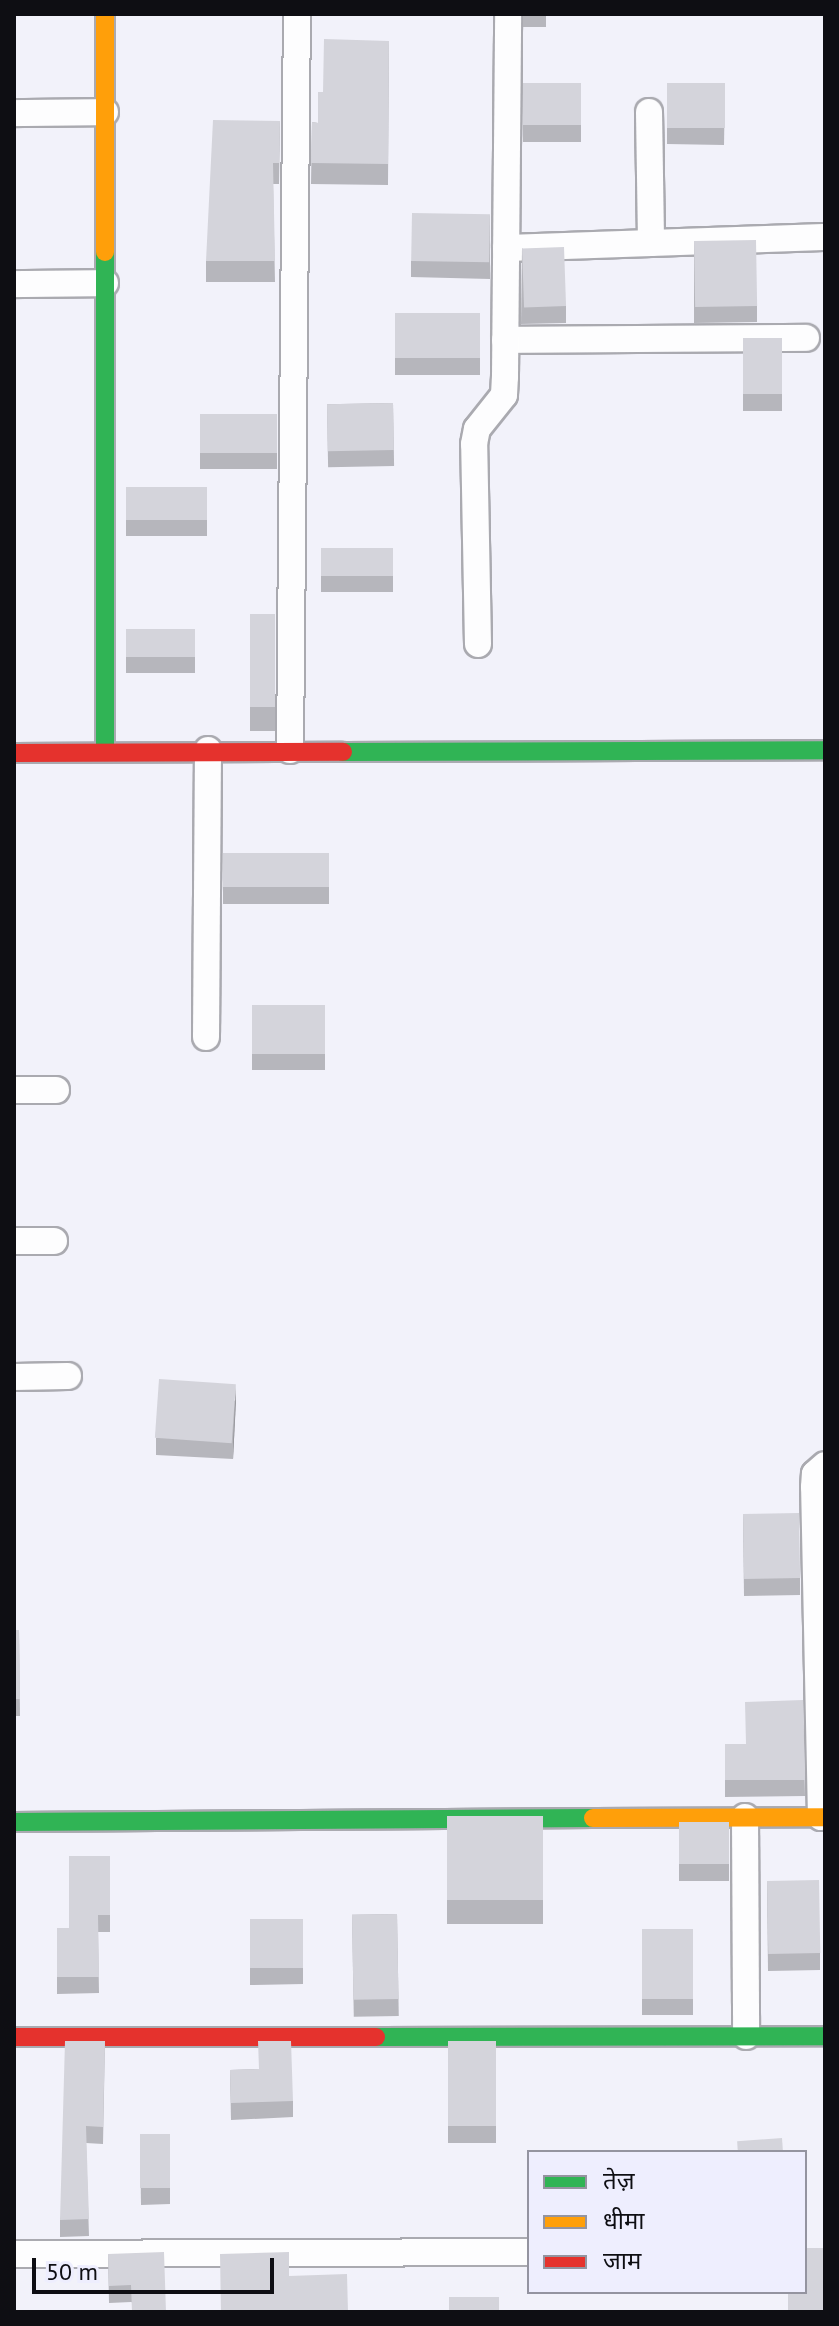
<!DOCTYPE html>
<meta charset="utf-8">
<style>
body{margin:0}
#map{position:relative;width:839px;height:2326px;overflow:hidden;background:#f2f2fa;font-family:"PT Sans","Noto Sans Devanagari",sans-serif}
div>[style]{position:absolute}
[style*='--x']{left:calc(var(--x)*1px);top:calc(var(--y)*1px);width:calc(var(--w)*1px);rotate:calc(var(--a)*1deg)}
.roads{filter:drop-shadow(2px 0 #aaaab0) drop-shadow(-2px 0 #aaaab0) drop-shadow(0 2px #aaaab0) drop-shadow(0 -2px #aaaab0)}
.street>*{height:26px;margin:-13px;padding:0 13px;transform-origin:13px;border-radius:13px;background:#fdfdfe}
.fast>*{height:18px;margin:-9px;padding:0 9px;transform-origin:9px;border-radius:9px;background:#30b455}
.slow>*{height:18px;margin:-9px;padding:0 9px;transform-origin:9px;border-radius:9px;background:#ff9f0a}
.jam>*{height:18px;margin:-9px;padding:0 9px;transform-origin:9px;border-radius:9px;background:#e5322d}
.wall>*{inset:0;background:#b6b6bc;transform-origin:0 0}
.shaded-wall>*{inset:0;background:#949499}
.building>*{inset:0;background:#d4d4db;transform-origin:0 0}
span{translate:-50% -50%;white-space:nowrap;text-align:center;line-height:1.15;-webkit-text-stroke:7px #eeeefe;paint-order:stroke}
.frame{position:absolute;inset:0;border:16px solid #0e0e13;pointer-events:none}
.legend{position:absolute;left:527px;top:2150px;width:280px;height:144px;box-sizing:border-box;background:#eeeefe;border:2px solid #9494a0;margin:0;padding:10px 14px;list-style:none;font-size:24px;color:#0e0e13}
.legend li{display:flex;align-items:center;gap:16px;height:40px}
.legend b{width:40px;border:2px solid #9494a0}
.scale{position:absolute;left:32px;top:2258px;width:242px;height:36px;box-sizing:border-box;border:4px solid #0e0e13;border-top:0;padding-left:10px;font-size:24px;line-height:28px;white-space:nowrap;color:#0e0e13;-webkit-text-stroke:6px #eeeefe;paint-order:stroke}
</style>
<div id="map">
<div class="roads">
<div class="street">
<div style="--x:649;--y:112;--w:131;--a:89.1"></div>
<div style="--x:14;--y:113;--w:91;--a:-0.6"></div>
<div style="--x:506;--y:248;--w:319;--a:-2"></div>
<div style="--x:14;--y:284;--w:91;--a:-0.6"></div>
<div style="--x:505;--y:340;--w:301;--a:-0.4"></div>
<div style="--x:478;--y:644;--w:200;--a:-91.1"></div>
<div style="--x:474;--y:444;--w:15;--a:-79"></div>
<div style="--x:477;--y:429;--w:43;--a:-51.5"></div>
<div style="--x:504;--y:395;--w:18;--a:-87"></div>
<div style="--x:505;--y:377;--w:363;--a:-89.5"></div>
<div style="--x:290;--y:750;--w:736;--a:-89.46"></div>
<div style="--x:206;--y:1037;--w:287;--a:-89.6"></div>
<div style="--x:14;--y:1090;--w:42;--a:0"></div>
<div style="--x:14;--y:1241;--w:40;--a:0"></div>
<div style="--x:14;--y:1377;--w:54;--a:-1.1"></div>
<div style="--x:745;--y:1817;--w:219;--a:89.7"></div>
<div style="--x:821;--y:1817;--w:330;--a:-91.2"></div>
<div style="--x:814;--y:1487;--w:13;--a:-86"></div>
<div style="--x:815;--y:1474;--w:13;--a:-42"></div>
<div style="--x:14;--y:2254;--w:515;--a:-0.22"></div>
</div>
<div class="fast">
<div style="--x:105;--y:252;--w:500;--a:90"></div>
<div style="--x:343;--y:752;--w:482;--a:-0.2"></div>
<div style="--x:14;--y:1822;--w:579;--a:-0.4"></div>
<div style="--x:376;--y:2037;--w:449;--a:-0.1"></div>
</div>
<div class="slow">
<div style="--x:105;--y:14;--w:238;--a:90"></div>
<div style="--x:593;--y:1818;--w:232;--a:-0.2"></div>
</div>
<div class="jam">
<div style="--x:14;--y:753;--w:329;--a:-0.2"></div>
<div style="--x:14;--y:2037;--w:362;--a:0"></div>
</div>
</div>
<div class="wall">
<div style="left:523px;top:14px;width:23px;height:13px"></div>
<div style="clip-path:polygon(389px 41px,388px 185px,311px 184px,312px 122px,318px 123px,323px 92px)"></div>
<div style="left:523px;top:83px;width:58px;height:59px"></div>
<div style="clip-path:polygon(725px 83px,724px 145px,667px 144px,667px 128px)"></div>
<div style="clip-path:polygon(280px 121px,279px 184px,273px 184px,275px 282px,206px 282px,206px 261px)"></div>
<div style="clip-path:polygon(490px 215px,490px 279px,411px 277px,411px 261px)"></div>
<div style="clip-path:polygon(694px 241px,757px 306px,757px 322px,694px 323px)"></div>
<div style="clip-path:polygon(522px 248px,566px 306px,566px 323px,521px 324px)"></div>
<div style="left:395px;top:313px;width:85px;height:62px"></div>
<div style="left:743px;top:338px;width:39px;height:73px"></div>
<div style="left:393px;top:403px;width:63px;height:66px;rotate:89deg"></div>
<div style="left:277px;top:414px;width:55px;height:77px;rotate:90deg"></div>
<div style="left:207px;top:487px;width:49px;height:81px;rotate:90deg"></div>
<div style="left:321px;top:548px;width:72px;height:44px"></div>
<div style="left:250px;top:614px;width:25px;height:117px"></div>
<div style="left:195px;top:629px;width:44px;height:69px;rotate:90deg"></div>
<div style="left:329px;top:853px;width:51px;height:106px;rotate:90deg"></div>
<div style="left:325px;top:1005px;width:65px;height:73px;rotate:90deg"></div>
<div style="clip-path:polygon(236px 1400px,233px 1459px,156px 1455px,156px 1438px)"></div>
<div style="clip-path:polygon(743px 1514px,800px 1578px,800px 1595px,744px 1596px)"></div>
<div style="clip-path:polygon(14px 1630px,19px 1630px,20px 1716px,14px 1716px)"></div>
<div style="clip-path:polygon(803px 1700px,805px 1796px,725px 1797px,725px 1744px,746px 1744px)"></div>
<div style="left:543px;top:1816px;width:108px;height:96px;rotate:90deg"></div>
<div style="left:729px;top:1822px;width:59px;height:50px;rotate:90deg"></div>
<div style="clip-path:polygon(110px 1856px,110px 1932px,98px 1932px,99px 1993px,57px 1994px,57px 1928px,69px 1928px)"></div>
<div style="clip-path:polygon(767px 1881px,820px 1953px,820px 1970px,768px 1971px)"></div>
<div style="left:397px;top:1914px;width:102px;height:45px;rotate:89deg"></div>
<div style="clip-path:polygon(250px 1919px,303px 1967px,303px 1984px,250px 1985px)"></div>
<div style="left:642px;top:1929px;width:51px;height:86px"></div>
<div style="clip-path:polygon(105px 2041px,103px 2144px,86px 2143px,89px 2236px,60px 2237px,60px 2220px)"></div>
<div style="left:448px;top:2041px;width:48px;height:102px"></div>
<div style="clip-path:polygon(258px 2069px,293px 2101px,293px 2117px,231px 2120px,230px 2070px)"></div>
<div style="clip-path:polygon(140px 2135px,170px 2188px,170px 2204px,141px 2205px)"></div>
<div style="clip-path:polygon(108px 2254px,166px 2312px,131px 2302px,109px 2303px)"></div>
</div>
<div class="shaded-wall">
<div style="clip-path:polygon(236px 1384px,236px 1400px,233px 1459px,233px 1442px)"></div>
</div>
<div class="building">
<div style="clip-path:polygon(324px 39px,389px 41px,388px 164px,311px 163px,312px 122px,318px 123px,318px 92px,323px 92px)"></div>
<div style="left:523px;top:83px;width:58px;height:42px"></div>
<div style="left:667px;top:83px;width:58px;height:45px"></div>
<div style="clip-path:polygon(213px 120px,280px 121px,279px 163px,273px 163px,275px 261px,206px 261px)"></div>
<div style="left:412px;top:213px;width:78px;height:48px;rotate:1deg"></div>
<div style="left:756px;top:240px;width:66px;height:62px;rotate:89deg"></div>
<div style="left:564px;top:247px;width:59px;height:42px;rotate:88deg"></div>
<div style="left:395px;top:313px;width:85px;height:45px"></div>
<div style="left:743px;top:338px;width:39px;height:56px"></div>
<div style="left:393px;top:403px;width:47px;height:66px;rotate:89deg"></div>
<div style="left:277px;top:414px;width:39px;height:77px;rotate:90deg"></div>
<div style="left:207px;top:487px;width:33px;height:81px;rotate:90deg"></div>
<div style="left:321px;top:548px;width:72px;height:28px"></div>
<div style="left:250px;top:614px;width:25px;height:93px"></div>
<div style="left:195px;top:629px;width:28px;height:69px;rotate:90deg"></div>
<div style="left:329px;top:853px;width:34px;height:106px;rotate:90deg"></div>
<div style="left:325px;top:1005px;width:49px;height:73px;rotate:90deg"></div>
<div style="left:159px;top:1379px;width:77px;height:59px;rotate:4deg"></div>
<div style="left:799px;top:1513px;width:65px;height:56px;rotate:89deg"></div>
<div style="clip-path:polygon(14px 1630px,19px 1630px,20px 1699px,14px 1699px)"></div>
<div style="clip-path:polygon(803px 1700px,805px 1780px,725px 1780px,725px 1744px,746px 1744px,745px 1702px)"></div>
<div style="left:543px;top:1816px;width:84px;height:96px;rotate:90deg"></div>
<div style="left:729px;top:1822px;width:42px;height:50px;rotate:90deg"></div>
<div style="clip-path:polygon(69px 1856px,110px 1856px,110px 1915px,98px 1915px,99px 1977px,57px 1977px,57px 1928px,69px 1928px)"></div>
<div style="left:819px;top:1880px;width:73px;height:52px;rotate:89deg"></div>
<div style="left:397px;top:1914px;width:85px;height:45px;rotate:89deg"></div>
<div style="left:250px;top:1919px;width:53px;height:49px"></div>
<div style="left:642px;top:1929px;width:51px;height:70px"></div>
<div style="clip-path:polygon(65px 2041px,105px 2041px,103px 2127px,86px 2126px,89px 2219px,60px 2220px)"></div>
<div style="clip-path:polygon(258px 2041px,291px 2041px,293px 2101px,231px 2103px,230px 2070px,259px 2069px)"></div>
<div style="left:448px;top:2041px;width:48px;height:85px"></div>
<div style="left:170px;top:2134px;width:54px;height:30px;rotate:90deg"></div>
<div style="left:782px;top:2138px;width:14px;height:45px;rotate:86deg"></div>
<div style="clip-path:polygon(805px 2248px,825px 2248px,825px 2312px,788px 2312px,788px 2292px,805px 2292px)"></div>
<div style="clip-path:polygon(164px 2252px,166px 2312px,132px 2312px,131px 2285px,109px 2286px,108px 2254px)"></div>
<div style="clip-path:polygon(289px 2252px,289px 2276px,347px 2274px,348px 2312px,221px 2312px,220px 2254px)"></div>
<div style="left:499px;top:2297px;width:15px;height:50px;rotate:90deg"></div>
</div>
<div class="frame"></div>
<ul class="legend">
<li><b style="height:10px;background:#30b455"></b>तेज़</li>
<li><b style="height:10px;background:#ff9f0a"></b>धीमा</li>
<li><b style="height:10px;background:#e5322d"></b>जाम</li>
</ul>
<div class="scale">50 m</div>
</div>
